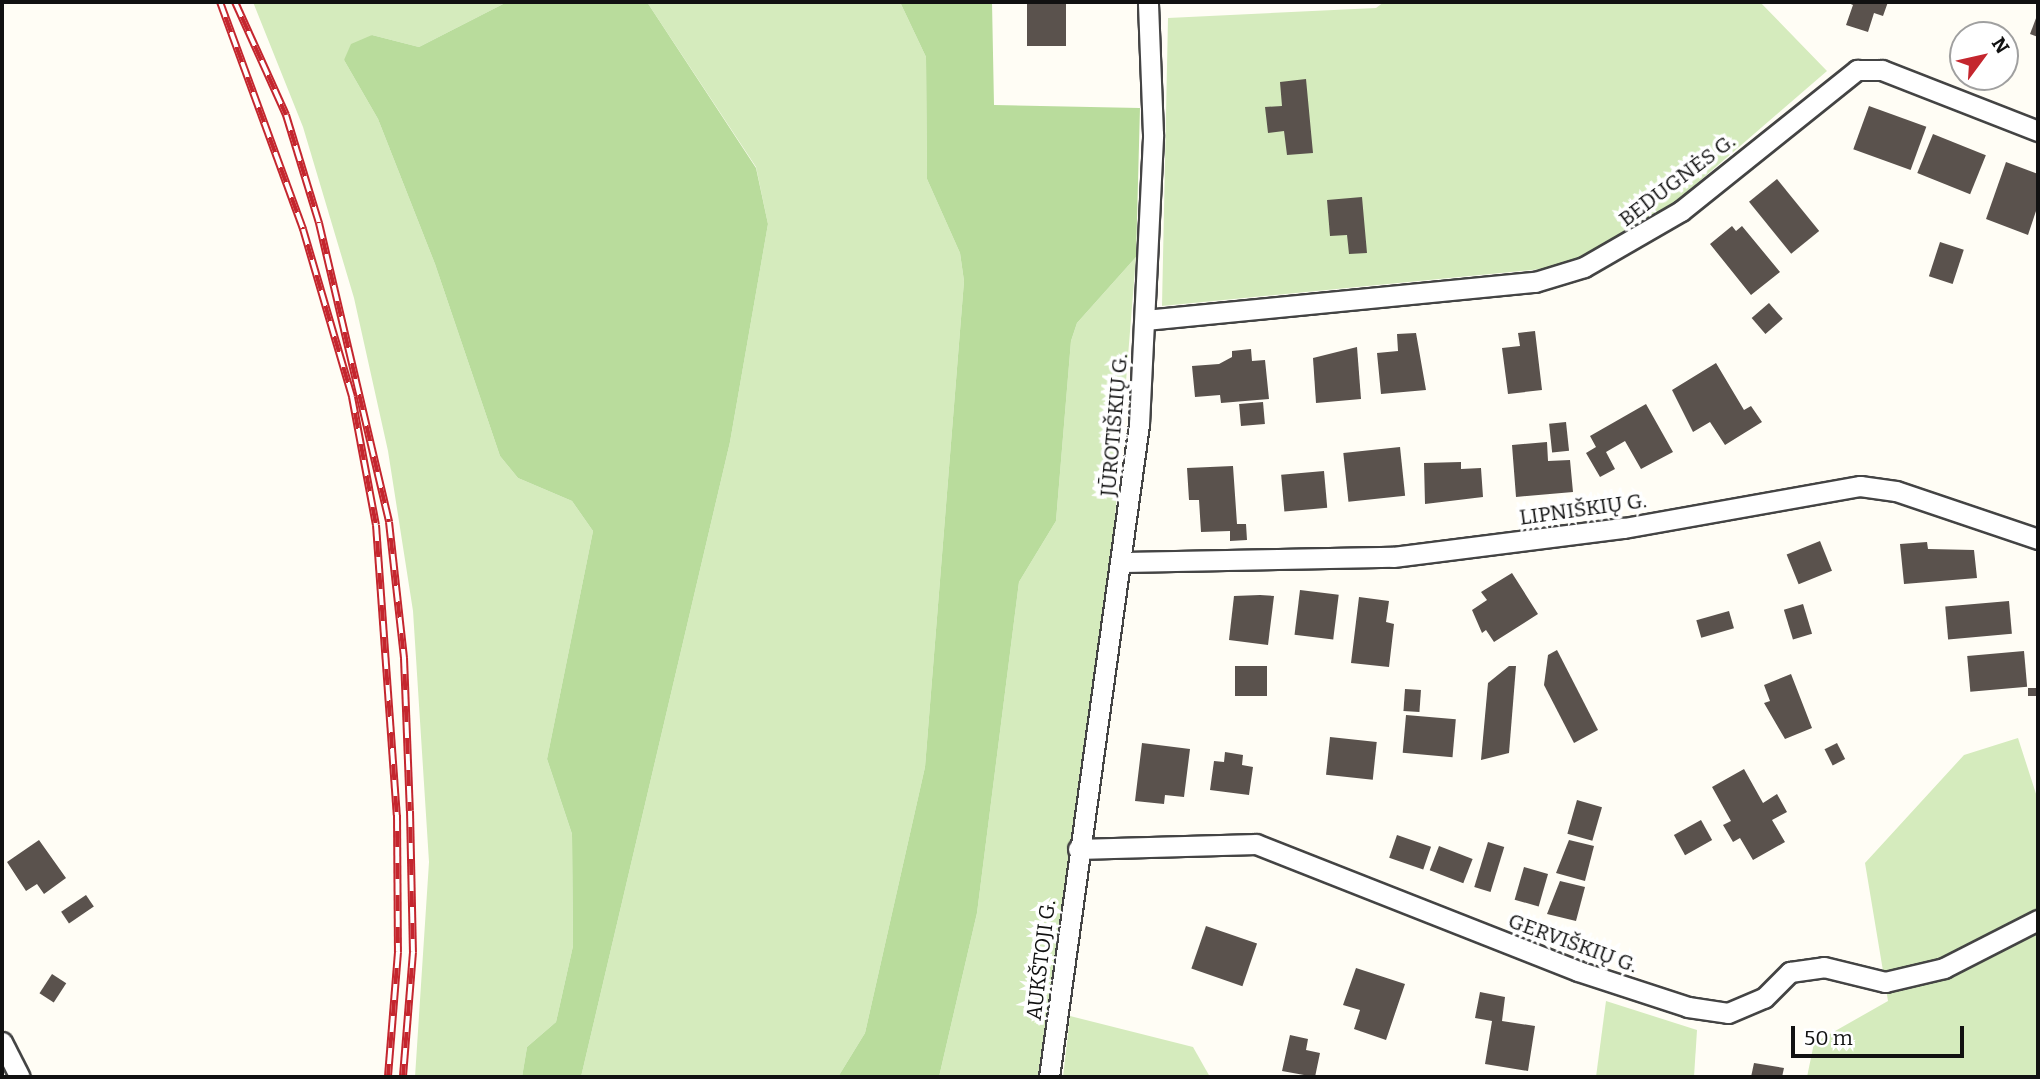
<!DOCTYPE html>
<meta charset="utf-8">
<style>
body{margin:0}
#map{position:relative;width:2040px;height:1079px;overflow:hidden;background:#fffdf5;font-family:Bitter,serif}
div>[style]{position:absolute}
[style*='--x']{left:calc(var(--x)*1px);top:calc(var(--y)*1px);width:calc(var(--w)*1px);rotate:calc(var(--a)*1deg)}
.green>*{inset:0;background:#d5ebbd}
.forest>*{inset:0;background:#b9dc9c}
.building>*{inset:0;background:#5a524d;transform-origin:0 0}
.roads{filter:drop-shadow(2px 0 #444) drop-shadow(-2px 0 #444) drop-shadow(0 2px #444) drop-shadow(0 -2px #444)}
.street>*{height:19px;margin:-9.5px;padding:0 9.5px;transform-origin:9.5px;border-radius:9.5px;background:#fff}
.rail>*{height:8px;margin-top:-4px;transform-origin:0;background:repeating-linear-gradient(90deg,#fff 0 16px,#c4262e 0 32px);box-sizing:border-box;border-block:2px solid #c4262e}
span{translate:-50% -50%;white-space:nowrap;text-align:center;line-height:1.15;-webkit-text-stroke:7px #fff;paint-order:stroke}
.street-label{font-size:21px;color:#111}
.frame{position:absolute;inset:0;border:4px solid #111;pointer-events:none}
.north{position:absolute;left:1949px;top:21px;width:70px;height:70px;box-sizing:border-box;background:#fff;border:2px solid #a0a0a0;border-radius:50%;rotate:57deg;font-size:19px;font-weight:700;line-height:28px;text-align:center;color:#111}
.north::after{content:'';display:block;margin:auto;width:24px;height:32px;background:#c4262e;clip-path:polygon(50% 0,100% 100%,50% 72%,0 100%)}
.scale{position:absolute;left:1791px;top:1026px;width:173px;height:32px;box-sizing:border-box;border:4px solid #111;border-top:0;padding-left:9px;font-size:21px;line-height:24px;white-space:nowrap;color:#111;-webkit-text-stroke:5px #fff;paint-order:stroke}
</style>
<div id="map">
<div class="green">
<div style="clip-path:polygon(253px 2px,507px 2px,419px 47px,372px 35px,344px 60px,378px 119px,435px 264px,500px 456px,518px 478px,572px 501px,593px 531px,547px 759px,572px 834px,573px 946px,556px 1022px,527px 1047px,522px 1077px,415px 1077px,429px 862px,413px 611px,388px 451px,354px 298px,303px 127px)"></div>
<div style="clip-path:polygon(647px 2px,900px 2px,926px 57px,927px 179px,960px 253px,964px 281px,925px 767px,865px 1033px,838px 1077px,581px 1077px,730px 442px,768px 224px,756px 167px)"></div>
<div style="clip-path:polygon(1384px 2px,1760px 2px,1827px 71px,1673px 204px,1630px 236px,1562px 267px,1162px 306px,1168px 18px,1376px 8px)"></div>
<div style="clip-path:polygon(1136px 257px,1112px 555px,1041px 1077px,939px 1077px,977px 913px,1019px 582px,1056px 521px,1071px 341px,1077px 323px)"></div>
<div style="clip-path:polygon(2018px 738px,2038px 800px,2038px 1077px,1807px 1077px,1814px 1043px,1888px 1001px,1865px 863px,1964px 755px)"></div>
<div style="clip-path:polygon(1606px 1001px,1697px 1030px,1694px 1077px,1596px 1077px)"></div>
<div style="clip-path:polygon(1070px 1016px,1193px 1047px,1210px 1077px,1063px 1077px)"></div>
</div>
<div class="forest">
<div style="clip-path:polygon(507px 2px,647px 2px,756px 168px,768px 224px,730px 442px,581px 1077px,522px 1077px,527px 1047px,556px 1022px,573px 946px,572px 834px,547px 759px,593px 531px,572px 501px,518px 478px,500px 456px,435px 264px,378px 119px,344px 60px,351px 44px,372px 35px,419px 47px)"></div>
<div style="clip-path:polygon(900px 2px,992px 2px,994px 105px,1140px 108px,1136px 257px,1077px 323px,1071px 341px,1056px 521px,1019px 582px,977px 913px,939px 1077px,838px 1077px,865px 1033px,925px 767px,964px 281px,960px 253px,927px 179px,926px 57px)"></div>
</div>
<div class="building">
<div style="left:1027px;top:2px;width:39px;height:44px"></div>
<div style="clip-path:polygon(1846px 2px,1888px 2px,1883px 16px,1874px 13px,1868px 32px,1846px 25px,1853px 5px)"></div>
<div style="clip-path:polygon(2038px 13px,2038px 37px,2030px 34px)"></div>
<div style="clip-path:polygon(1306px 79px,1313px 153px,1287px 155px,1284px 131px,1268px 133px,1265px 107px,1282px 106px,1280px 82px)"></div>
<div style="left:1869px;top:106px;width:61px;height:46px;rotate:20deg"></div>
<div style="left:1933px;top:134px;width:57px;height:42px;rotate:22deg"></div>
<div style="clip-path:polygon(2006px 162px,2038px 174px,2038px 205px,2028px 235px,1986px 219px)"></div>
<div style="left:1777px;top:179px;width:67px;height:36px;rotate:51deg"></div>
<div style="clip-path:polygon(1362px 197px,1367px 253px,1349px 254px,1347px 235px,1330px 236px,1327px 200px)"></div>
<div style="clip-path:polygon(1732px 226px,1736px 231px,1742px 226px,1780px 272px,1751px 295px,1710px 244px)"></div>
<div style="left:1940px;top:242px;width:25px;height:36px;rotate:18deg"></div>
<div style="left:1769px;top:303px;width:21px;height:23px;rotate:49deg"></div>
<div style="clip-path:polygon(1535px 331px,1542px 390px,1508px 394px,1502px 348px,1520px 346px,1518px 333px)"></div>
<div style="clip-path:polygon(1416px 333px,1426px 390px,1381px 394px,1377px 353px,1398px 351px,1397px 334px)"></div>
<div style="clip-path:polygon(1357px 347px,1361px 399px,1316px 403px,1313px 358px)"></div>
<div style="clip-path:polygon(1251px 349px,1252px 361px,1265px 360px,1269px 399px,1221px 403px,1220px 395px,1195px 397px,1192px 366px,1219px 364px,1232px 357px,1232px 351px)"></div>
<div style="clip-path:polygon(1716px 363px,1744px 410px,1751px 406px,1762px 422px,1725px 445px,1710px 422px,1693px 432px,1672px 390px)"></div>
<div style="left:1263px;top:402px;width:22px;height:24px;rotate:85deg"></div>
<div style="clip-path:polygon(1646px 404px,1673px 452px,1641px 469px,1625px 441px,1606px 452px,1615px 469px,1600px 477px,1586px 453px,1596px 447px,1590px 436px)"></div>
<div style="left:1566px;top:422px;width:29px;height:17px;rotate:84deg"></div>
<div style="clip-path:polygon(1547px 442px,1548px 461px,1570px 460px,1573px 492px,1516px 497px,1512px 445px)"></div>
<div style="left:1400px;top:447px;width:49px;height:57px;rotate:84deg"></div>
<div style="clip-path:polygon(1461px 462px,1461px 469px,1481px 468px,1483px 497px,1425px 504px,1424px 463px)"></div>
<div style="clip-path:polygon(1233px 466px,1237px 524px,1246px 524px,1247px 540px,1230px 541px,1230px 531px,1201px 532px,1199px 500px,1189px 500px,1187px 468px)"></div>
<div style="left:1324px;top:471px;width:37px;height:43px;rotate:85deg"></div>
<div style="left:1820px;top:541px;width:32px;height:36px;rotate:68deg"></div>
<div style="clip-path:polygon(1927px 542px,1928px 549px,1974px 550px,1977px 578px,1904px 584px,1900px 544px)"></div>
<div style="clip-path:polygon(1512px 573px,1538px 614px,1494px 642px,1486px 630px,1482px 633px,1472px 610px,1487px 600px,1481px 592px)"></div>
<div style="left:1300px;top:590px;width:39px;height:45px;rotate:7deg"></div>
<div style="clip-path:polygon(1260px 595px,1274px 596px,1268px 645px,1229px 640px,1234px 596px)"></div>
<div style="clip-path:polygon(1359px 597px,1389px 601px,1386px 622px,1394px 624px,1389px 667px,1351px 663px)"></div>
<div style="left:2009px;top:601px;width:33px;height:64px;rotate:85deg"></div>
<div style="left:1803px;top:604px;width:31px;height:20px;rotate:73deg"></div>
<div style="left:1729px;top:611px;width:18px;height:34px;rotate:74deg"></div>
<div style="clip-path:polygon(1557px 650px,1598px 730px,1574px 743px,1544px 685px,1548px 655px)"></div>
<div style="left:2024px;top:651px;width:36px;height:57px;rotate:85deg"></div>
<div style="left:1235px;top:666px;width:32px;height:30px"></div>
<div style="clip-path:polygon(1509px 666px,1516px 666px,1509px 753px,1481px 760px,1488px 683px)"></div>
<div style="clip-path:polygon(1791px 674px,1812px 728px,1785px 739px,1764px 703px,1770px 701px,1764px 685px)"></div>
<div style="left:2038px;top:688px;width:8px;height:10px;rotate:90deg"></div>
<div style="left:1405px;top:689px;width:16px;height:22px;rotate:4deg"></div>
<div style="left:1406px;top:715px;width:50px;height:38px;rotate:5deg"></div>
<div style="left:1330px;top:737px;width:47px;height:38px;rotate:6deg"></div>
<div style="clip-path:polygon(1142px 743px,1190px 749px,1184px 797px,1165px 795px,1164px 804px,1135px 801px)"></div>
<div style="left:1837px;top:743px;width:18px;height:14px;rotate:63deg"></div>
<div style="clip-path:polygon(1225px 752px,1243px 755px,1242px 765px,1253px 767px,1249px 795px,1210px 790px,1214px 761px,1224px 762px)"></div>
<div style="clip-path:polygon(1744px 769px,1763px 803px,1777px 794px,1787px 812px,1772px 820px,1785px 842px,1753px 860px,1740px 838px,1733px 842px,1723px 825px,1731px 821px,1712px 787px)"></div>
<div style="left:1577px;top:800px;width:26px;height:35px;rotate:16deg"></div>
<div style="left:1701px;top:820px;width:23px;height:31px;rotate:61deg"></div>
<div style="left:1397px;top:835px;width:36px;height:24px;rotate:19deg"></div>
<div style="clip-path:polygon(39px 840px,66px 878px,44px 894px,37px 884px,26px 891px,7px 862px)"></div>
<div style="clip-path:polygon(1569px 840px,1594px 846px,1585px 881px,1556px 873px)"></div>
<div style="left:1488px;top:842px;width:17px;height:47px;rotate:17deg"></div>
<div style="left:1439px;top:846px;width:36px;height:26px;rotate:21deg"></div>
<div style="left:1524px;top:867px;width:25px;height:34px;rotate:16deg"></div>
<div style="clip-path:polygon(1560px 881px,1585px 887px,1576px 921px,1547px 914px)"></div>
<div style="left:86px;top:895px;width:14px;height:30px;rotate:56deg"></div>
<div style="left:1206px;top:926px;width:54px;height:45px;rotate:19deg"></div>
<div style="clip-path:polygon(1356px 968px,1405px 984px,1386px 1040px,1354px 1029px,1360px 1010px,1343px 1005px)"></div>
<div style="left:52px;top:974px;width:17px;height:23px;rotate:33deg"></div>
<div style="clip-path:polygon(1480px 992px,1505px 997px,1502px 1021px,1535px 1026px,1528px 1071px,1485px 1064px,1492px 1021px,1475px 1018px)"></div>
<div style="clip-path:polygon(1290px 1035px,1308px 1039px,1306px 1050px,1320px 1053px,1315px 1077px,1282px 1071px)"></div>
<div style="clip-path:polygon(1754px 1063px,1784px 1068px,1782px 1077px,1751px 1077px)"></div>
</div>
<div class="roads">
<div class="street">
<div style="--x:1145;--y:320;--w:392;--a:-5.6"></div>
<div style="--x:1535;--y:282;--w:51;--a:-17"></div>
<div style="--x:1584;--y:267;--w:112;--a:-30"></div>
<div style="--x:1681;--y:211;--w:226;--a:-38.7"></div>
<div style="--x:1857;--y:70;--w:25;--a:0"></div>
<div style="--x:1882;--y:70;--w:168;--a:21.4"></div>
<div style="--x:1124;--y:562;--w:269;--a:-1.1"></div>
<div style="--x:1393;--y:557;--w:233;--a:-7.2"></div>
<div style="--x:1624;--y:528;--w:240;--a:-10.1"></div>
<div style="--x:1860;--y:486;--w:36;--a:8"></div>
<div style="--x:1896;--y:491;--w:150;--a:18.7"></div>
<div style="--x:1078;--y:849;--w:178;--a:-1.6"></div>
<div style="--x:1256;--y:844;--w:346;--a:21.5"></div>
<div style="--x:1578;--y:971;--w:116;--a:18.1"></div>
<div style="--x:1688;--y:1007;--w:40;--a:8.5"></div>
<div style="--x:1728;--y:1013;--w:39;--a:-23"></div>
<div style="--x:1764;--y:998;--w:37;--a:-45"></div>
<div style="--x:1790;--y:972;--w:34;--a:-8"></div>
<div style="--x:1824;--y:967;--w:63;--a:13.8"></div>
<div style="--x:1885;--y:982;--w:61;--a:-13.3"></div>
<div style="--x:1944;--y:968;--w:106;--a:-27.1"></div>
<div style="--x:2;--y:1042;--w:39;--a:63"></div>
<div style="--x:1049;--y:1077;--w:659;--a:-82.15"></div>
<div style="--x:1139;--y:424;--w:290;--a:-87.2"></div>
<div style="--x:1153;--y:134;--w:132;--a:-92.2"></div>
</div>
</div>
<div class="rail">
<div style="--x:220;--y:2;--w:242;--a:69.9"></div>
<div style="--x:303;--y:229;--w:175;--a:73.7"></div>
<div style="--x:352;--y:397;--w:130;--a:79.4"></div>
<div style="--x:376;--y:525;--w:291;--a:85.9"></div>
<div style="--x:397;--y:815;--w:137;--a:89.6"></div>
<div style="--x:398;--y:952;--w:125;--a:94.6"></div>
<div style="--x:235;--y:2;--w:124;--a:65.7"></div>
<div style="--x:286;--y:115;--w:113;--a:73"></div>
<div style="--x:319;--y:223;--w:307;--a:76.8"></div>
<div style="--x:389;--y:522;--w:137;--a:83.7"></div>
<div style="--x:404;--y:658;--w:153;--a:87.8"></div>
<div style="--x:410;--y:811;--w:141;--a:88.8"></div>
<div style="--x:413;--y:952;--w:125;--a:94.6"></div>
</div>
<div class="street-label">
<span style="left:1677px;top:180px;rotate:-37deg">BEDUGNĖS G.</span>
<span style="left:1114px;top:425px;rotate:-85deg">JŪROTIŠKIŲ G.</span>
<span style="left:1583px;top:509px;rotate:-8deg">LIPNIŠKIŲ G.</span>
<span style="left:1573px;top:943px;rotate:20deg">GERVIŠKIŲ G.</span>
<span style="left:1041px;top:960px;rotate:-83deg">AUKŠTOJI G.</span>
</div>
<div class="frame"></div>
<div class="north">N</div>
<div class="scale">50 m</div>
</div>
